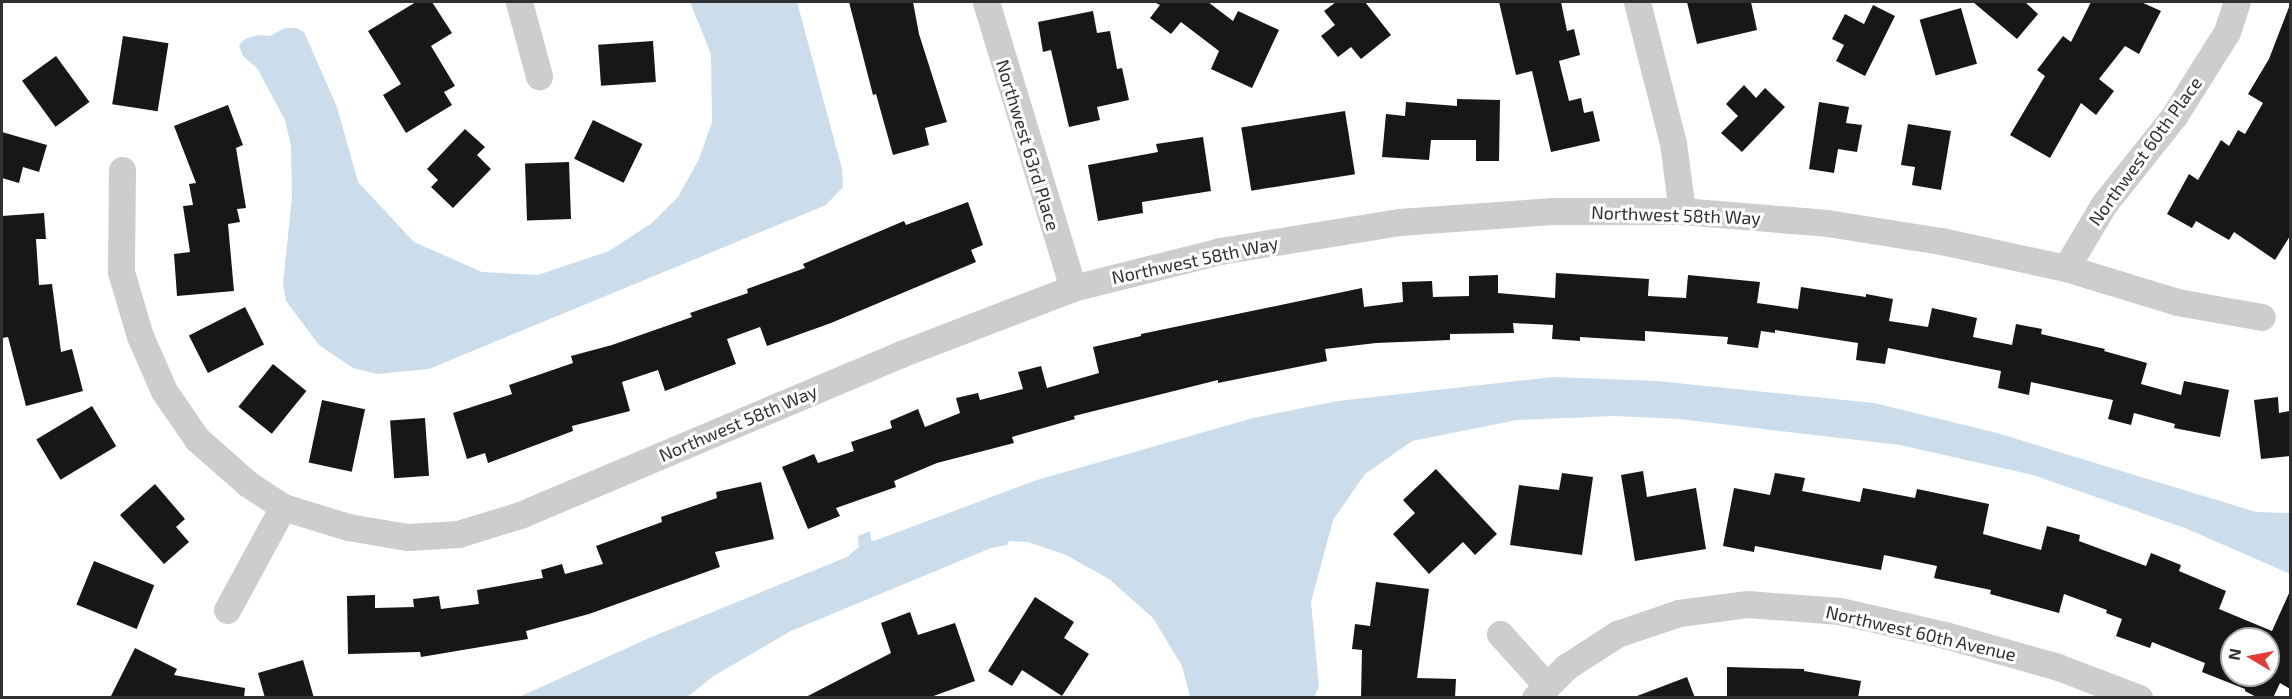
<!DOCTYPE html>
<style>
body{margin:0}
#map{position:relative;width:2292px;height:699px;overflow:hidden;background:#fff;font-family:"Exo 2",sans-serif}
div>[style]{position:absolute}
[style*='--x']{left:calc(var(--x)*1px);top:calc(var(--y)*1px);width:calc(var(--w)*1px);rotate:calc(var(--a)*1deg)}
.water>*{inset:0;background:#cbdceb}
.building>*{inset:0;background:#171717;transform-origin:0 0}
.street>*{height:27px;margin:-13.5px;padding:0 13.5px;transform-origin:13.5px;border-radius:13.5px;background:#cdcdcd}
span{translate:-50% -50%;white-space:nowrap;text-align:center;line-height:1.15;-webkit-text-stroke:6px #fff;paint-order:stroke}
.street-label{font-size:18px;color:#303030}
.frame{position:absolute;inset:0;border:3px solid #303030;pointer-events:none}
.north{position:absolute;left:2220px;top:627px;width:60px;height:60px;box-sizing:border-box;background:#fff;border:2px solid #acacac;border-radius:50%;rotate:280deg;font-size:16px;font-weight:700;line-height:24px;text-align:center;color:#303030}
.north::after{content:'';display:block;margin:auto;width:21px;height:27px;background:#e13c38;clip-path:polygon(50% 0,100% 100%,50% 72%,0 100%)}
</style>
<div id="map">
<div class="water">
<div style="clip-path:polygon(690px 2px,797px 2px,842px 169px,843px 187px,826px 205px,429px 369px,377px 374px,353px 368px,319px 345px,286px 301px,283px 284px,292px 197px,291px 146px,285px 120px,257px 68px,243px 56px,239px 45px,245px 39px,258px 35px,270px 36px,285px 28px,296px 28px,304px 32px,337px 107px,358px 182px,414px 242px,482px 272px,538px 275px,609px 251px,652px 223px,678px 197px,699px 159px,712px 122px,711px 54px)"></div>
<div style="clip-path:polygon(1554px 377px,1657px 381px,1874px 403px,1997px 433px,2256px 512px,2290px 513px,2290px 574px,2185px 528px,2033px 475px,1900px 445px,1679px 419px,1615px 416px,1517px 420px,1412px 441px,1365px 474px,1333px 520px,1311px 602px,1319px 687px,1314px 697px,1190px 697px,1182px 666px,1153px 618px,1109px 579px,1066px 555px,1028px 542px,1009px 541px,1007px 545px,991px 548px,791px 631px,715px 675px,687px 697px,519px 697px,649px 638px,847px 557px,859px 547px,858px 536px,870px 531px,871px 540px,874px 541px,1037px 480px,1253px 418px,1338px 401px)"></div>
</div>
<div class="building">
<div style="clip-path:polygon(416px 2px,432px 2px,452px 33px,431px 46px,455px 86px,444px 92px,452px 105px,406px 133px,383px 95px,401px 84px,368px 31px)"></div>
<div style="clip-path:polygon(849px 2px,913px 2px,919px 34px,947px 122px,925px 128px,929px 145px,893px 155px,876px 94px,873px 95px)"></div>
<div style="clip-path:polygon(1154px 2px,1208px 2px,1233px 21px,1238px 11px,1279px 30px,1252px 88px,1211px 69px,1219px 51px,1181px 22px,1171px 34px,1150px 18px,1160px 5px)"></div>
<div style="clip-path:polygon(1336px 2px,1365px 2px,1391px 35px,1361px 59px,1351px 47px,1338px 57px,1321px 36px,1335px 25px,1324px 11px)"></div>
<div style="clip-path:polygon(1499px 2px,1561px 2px,1567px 31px,1574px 29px,1580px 55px,1559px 61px,1569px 101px,1581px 98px,1584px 113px,1593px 111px,1600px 141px,1551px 152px,1532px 71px,1516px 75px)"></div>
<div style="clip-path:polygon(1687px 2px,1751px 2px,1757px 30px,1697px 44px)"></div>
<div style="clip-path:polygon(1973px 2px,2025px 2px,2038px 14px,2017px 39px)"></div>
<div style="clip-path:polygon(2091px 2px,2141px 2px,2161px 11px,2139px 54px,2125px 46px,2099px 79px,2114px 91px,2096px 115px,2081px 103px,2050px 158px,2010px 135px,2045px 76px,2037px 70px,2063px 36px,2071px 42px)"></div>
<div style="clip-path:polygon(1873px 5px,1895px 16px,1865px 76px,1836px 61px,1844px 45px,1832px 39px,1845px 14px,1864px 24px)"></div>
<div style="clip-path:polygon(2289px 7px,2290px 236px,2275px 260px,2234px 232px,2229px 240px,2196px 221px,2192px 228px,2167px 214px,2189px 174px,2198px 180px,2221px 140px,2229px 146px,2238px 130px,2245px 134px,2263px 103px,2248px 94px,2269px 59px)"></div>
<div style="left:1961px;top:8px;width:58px;height:43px;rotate:74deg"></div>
<div style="clip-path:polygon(1093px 11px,1097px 33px,1110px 31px,1117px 69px,1122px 68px,1129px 100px,1097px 107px,1100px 120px,1069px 127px,1051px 50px,1043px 52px,1038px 22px)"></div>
<div style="left:123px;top:36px;width:46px;height:69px;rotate:9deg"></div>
<div style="left:653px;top:41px;width:41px;height:55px;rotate:86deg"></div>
<div style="left:56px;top:56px;width:57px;height:42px;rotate:54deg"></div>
<div style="clip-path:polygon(1744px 85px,1756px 98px,1765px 88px,1785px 107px,1742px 152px,1721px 133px,1738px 116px,1726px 104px)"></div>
<div style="clip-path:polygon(1457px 99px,1500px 100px,1499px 161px,1476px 161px,1476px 140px,1431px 140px,1429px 160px,1382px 157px,1386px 114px,1405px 116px,1406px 102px,1457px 106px)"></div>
<div style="clip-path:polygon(1819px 102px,1849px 107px,1846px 123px,1862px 125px,1857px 152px,1838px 149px,1834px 173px,1809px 169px)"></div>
<div style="clip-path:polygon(228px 105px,243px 145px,236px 148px,246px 208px,237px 209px,240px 222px,228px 224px,234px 291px,177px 296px,174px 254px,190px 252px,183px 206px,193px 205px,189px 184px,196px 183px,174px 126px)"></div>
<div style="left:1345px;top:111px;width:64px;height:105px;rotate:81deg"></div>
<div style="left:593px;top:120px;width:55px;height:43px;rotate:26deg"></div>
<div style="clip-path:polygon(1908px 124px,1951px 131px,1941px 190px,1912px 185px,1915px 167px,1901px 165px)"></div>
<div style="clip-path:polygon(465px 129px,485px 147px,477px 155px,491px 169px,453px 208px,431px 187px,438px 180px,427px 169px)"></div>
<div style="clip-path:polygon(2px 132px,47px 145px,39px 172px,23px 167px,19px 183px,2px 178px)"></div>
<div style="clip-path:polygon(1203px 137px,1211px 191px,1142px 202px,1143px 213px,1098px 221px,1088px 165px,1158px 152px,1156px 144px)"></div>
<div style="left:569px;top:162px;width:57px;height:44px;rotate:88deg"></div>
<div style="clip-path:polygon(968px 202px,983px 245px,971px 250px,976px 262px,831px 323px,767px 346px,760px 327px,727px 339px,736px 364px,665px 391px,658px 370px,622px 382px,630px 411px,572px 426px,573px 431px,488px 463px,485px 453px,467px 459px,453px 413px,512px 394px,509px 385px,573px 363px,571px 356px,612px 345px,692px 317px,690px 313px,748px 293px,747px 289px,805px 268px,803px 264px,838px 249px,904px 221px,906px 225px)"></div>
<div style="clip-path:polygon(44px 213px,46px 239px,36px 239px,39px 285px,52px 284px,61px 352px,72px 349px,83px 391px,26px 406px,8px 337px,2px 338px,2px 216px)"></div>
<div style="clip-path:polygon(1556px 273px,1649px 279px,1648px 296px,1686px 298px,1688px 275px,1760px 282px,1757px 303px,1798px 309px,1801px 287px,1866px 297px,1866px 294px,1893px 299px,1889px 321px,1928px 327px,1932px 308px,1977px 318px,1973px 337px,2012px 345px,2016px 324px,2042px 329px,2041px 334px,2105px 349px,2104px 351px,2147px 363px,2141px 384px,2181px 395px,2184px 381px,2229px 390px,2220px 437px,2174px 428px,2175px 424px,2134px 413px,2131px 425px,2108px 419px,2113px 400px,2031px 382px,2029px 395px,1998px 388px,2001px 371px,1888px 348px,1885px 364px,1856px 360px,1858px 343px,1775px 330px,1775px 333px,1761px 331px,1758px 348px,1727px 344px,1728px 337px,1645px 331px,1645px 341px,1580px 337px,1580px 341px,1552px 339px,1553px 325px,1513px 323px,1514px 333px,1450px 334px,1450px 340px,1376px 343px,1325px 349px,1327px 361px,1218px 383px,1218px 380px,1074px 416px,1075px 419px,1012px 437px,1014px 443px,937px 463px,894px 481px,896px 487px,836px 508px,840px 516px,808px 529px,782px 467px,814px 454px,818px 463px,854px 451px,851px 442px,892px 428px,890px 421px,918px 409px,925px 427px,960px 413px,956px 398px,978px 393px,980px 400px,1023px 389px,1018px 372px,1041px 366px,1047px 388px,1099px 373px,1093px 347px,1141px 336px,1141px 334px,1362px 288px,1364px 307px,1403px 302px,1402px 282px,1432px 281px,1433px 297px,1469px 296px,1469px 276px,1498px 275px,1498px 293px,1555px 298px)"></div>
<div style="left:245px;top:307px;width:42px;height:63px;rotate:63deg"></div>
<div style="left:273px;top:364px;width:43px;height:55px;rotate:39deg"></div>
<div style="clip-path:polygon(2278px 397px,2279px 413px,2290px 411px,2290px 456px,2261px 459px,2254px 400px)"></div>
<div style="left:322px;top:400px;width:44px;height:64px;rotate:12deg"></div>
<div style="left:92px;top:406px;width:47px;height:65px;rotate:59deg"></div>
<div style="left:425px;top:418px;width:58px;height:35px;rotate:86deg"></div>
<div style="clip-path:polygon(1436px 469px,1497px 534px,1475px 555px,1463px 542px,1429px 574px,1393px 534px,1415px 513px,1403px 500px)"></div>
<div style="clip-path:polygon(1643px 471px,1647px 497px,1696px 488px,1706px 549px,1635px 561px,1621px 475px)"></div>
<div style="clip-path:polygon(1562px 473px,1593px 477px,1582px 555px,1510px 545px,1519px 485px,1559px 490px)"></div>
<div style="clip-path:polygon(evenodd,1775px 473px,1805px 478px,1802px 491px,1860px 502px,1863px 488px,1915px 498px,1917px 489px,1989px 504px,1983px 534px,2041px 550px,2047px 526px,2080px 535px,2079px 541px,2146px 566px,2151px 553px,2181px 565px,2179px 571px,2226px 591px,2219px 609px,2272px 631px,2290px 591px,2290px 689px,2280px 683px,2273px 698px,2258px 698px,2245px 691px,2245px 689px,2202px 672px,2205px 663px,2152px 642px,2150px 648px,2116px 636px,2122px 619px,2106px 613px,2107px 610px,2064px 594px,2059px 613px,1990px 594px,1991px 590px,1934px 578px,1937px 566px,1884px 555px,1881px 570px,1755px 546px,1754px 552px,1723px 546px,1734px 488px,1770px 495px,1775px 473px,2232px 639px,2269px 639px,2268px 675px,2232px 675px,2232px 639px)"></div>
<div style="clip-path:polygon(761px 482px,774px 539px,715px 552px,720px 567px,589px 614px,526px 631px,528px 639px,421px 657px,420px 652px,348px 654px,347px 596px,375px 595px,375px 608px,414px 607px,413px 599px,439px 596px,441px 609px,479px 604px,477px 590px,543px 578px,541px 570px,562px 564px,565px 574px,603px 564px,596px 546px,662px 522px,661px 517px,717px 498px,716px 492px)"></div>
<div style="clip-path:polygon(155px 484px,185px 519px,176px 527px,189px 542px,164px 564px,120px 515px)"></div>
<div style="left:94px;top:561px;width:65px;height:47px;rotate:22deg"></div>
<div style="clip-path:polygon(1376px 582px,1429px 589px,1417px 678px,1456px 679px,1455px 698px,1361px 698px,1362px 650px,1352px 649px,1355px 624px,1370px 626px)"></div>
<div style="clip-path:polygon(1035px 597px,1074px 622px,1064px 638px,1089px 654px,1062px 696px,1022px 670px,1012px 686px,988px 671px)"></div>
<div style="clip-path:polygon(910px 612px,918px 635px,955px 623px,975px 681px,928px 698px,804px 698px,891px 653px,881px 623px)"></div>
<div style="clip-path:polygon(135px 648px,177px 669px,174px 675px,245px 688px,244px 698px,110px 698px)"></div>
<div style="clip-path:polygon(303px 660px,314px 698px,265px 698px,258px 673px)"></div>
<div style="clip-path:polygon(1727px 667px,1804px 669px,1804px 671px,1861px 681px,1858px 698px,1727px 698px)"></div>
<div style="clip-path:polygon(1687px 677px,1695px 698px,1637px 698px,1637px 696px)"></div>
</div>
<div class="street">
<div style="--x:519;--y:2;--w:77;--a:74.9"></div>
<div style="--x:986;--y:2;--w:299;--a:73.1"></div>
<div style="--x:1637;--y:2;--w:146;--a:75.7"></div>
<div style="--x:1673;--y:143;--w:69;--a:82.5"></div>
<div style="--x:122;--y:170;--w:102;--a:90.6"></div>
<div style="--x:121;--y:272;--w:67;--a:73.5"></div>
<div style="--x:140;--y:336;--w:60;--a:66.4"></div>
<div style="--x:164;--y:391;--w:58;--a:55.5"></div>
<div style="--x:197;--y:439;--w:68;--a:41.4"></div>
<div style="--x:248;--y:484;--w:42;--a:33.3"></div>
<div style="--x:283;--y:507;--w:68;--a:17.1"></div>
<div style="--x:348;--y:527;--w:61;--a:9.5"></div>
<div style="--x:408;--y:537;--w:50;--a:-3.4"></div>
<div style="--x:458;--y:534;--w:65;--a:-17"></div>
<div style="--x:520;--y:515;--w:414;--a:-22.9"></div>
<div style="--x:901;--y:354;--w:184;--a:-21"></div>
<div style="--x:1073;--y:288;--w:152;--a:-14.1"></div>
<div style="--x:1220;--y:251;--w:181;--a:-9.2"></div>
<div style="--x:1399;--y:222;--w:154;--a:-4.1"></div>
<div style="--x:1553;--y:211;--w:129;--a:0"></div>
<div style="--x:1682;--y:211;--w:145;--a:4.7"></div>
<div style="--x:1827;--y:223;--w:115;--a:9"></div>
<div style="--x:1941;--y:241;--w:128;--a:12.2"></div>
<div style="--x:2066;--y:268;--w:116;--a:17"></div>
<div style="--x:2177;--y:302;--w:86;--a:10"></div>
<div style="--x:2066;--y:268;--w:74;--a:-59.3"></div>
<div style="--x:2104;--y:204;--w:112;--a:-51.5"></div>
<div style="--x:2174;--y:116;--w:99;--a:-57.8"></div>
<div style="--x:2227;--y:32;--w:32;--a:-72"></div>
<div style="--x:227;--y:610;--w:117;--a:-61.5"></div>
<div style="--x:1500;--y:634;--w:70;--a:47.9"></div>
<div style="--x:1535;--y:698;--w:44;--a:-45"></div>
<div style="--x:1566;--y:667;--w:61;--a:-32.9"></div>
<div style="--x:1617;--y:634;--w:65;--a:-18.7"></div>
<div style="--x:1679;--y:613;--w:69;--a:-7.5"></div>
<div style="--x:1747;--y:604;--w:93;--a:4.3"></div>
<div style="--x:1840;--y:611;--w:108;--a:12.9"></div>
<div style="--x:1945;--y:635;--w:117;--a:15.8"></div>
<div style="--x:2058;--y:667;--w:87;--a:20.9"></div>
</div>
<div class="street-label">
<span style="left:1028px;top:145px;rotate:73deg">Northwest 63rd Place</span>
<span style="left:2145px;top:151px;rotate:-54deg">Northwest 60th Place</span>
<span style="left:1676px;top:215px;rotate:2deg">Northwest 58th Way</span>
<span style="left:1195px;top:260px;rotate:-12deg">Northwest 58th Way</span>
<span style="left:738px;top:423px;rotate:-23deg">Northwest 58th Way</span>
<span style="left:1921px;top:633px;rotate:13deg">Northwest 60th Avenue</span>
</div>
<div class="frame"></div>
<div class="north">N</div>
</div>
